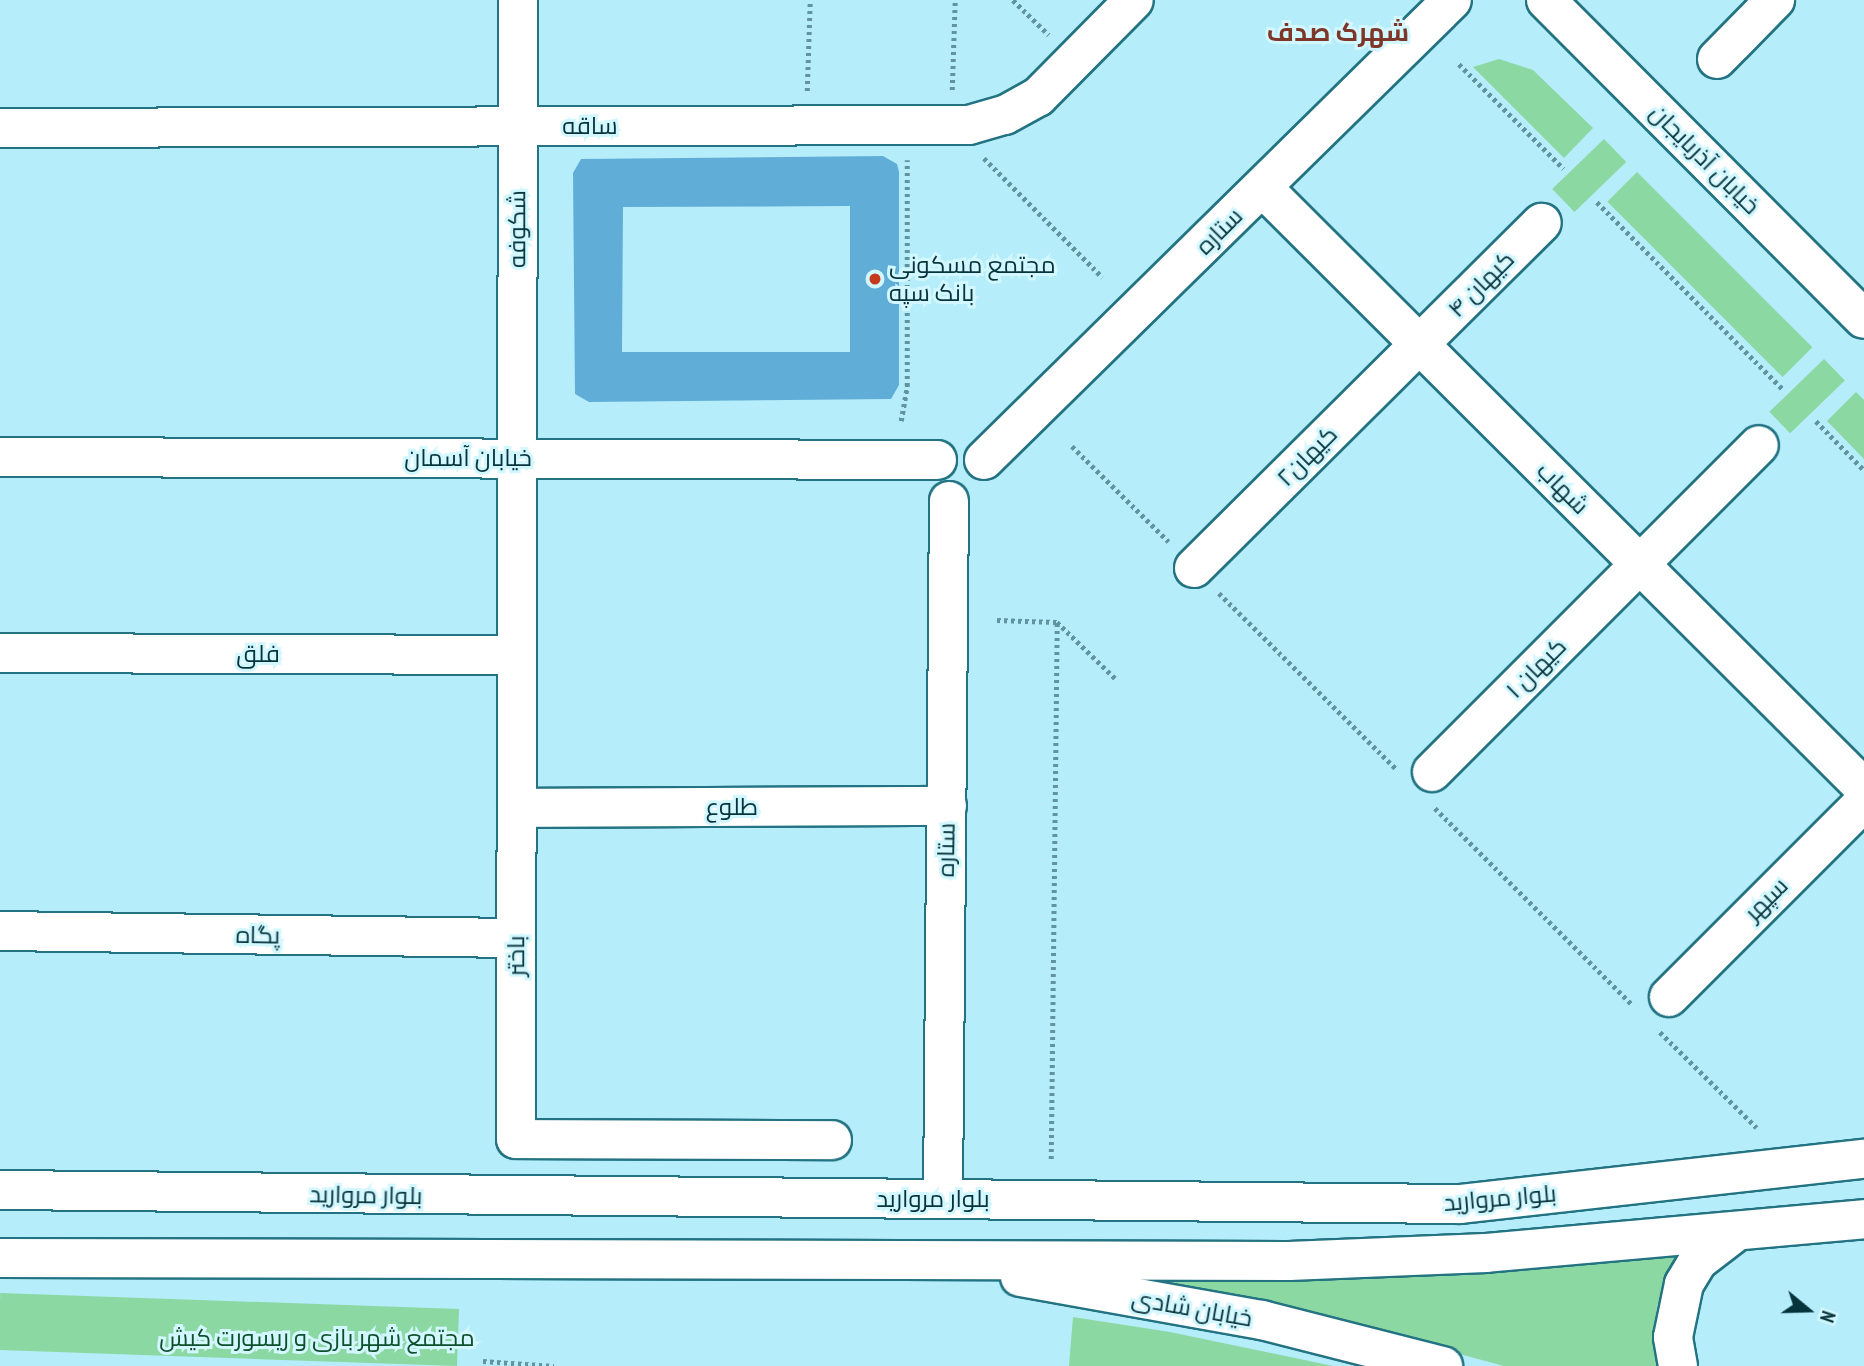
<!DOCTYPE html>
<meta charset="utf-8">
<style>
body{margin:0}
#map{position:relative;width:1864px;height:1366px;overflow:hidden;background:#b6edfa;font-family:"PT Sans Narrow",Cairo,sans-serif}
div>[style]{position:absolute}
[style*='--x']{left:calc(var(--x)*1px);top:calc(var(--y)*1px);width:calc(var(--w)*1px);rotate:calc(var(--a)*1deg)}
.green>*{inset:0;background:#8bd8a3;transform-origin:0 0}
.building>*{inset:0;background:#60aed7}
.path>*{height:4.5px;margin-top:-2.25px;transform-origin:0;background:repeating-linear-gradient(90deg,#62949f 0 3.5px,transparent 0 7px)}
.roads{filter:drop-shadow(2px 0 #237382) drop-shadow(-2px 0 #237382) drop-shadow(0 2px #237382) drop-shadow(0 -2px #237382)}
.minor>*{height:38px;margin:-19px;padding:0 19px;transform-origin:19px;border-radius:19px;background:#fff}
.dots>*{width:19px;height:19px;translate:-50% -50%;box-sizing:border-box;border:4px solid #d3f7ff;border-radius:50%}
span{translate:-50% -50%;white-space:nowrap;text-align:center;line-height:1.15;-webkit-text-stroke:6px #d3f7ff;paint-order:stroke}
.street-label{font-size:24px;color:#06343d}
.poi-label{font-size:24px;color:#06343d}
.left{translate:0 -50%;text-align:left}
.park-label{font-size:24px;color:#0e502b}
.neighbourhood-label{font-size:26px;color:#7c3728;font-weight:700}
.north{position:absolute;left:1773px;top:1275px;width:70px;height:70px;-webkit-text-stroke:5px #d3f7ff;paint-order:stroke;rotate:109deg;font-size:19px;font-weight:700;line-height:28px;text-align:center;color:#06343d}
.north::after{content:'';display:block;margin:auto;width:24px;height:32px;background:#06343d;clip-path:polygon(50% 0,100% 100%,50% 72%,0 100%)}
</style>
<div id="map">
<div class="green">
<div style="clip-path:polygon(1499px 59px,1533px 70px,1593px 128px,1564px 158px,1473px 67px)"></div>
<div style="left:1604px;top:139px;width:32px;height:72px;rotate:46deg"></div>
<div style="left:1637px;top:172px;width:248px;height:42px;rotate:45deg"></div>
<div style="left:1824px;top:359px;width:30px;height:76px;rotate:46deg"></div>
<div style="clip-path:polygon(1856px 392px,1864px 400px,1864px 459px,1827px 421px)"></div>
<div style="clip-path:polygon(1684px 1249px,1668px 1276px,1657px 1306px,1654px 1338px,1659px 1366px,1504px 1366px,1266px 1302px,1090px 1272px,1388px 1277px)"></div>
<div style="left:459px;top:1309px;width:57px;height:459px;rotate:92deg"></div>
<div style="clip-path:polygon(1073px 1317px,1170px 1332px,1333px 1366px,1069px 1366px)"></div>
</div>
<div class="building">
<div style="clip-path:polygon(evenodd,883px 156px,897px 164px,899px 172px,899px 385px,891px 399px,589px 402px,575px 394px,573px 173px,581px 159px,883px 156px,850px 206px,850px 352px,622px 352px,623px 207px,850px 206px)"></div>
</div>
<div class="path">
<div style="--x:1013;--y:0;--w:50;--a:44.2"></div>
<div style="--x:1459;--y:64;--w:148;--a:45"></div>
<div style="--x:952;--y:90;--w:90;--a:-88.1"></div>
<div style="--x:807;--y:91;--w:91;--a:-88.1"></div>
<div style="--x:984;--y:158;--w:168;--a:45.2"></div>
<div style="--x:1597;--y:202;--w:264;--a:45.2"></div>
<div style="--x:901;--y:421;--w:36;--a:-80"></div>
<div style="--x:907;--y:386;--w:226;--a:-90"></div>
<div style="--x:1816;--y:421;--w:69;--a:45.6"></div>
<div style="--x:1072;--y:446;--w:136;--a:44.7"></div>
<div style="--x:1219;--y:593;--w:250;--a:44.8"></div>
<div style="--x:997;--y:620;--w:60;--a:1.9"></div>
<div style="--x:1057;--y:622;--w:81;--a:44"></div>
<div style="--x:1435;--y:808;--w:278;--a:44.9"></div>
<div style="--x:1660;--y:1032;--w:136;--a:44.7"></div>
<div style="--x:1051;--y:1159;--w:537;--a:-89.36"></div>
<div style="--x:483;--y:1361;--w:71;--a:4"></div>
</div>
<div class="roads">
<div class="minor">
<div style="--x:518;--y:0;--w:1139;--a:90.1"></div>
<div style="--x:516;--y:1139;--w:316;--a:0.2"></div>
<div style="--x:1546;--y:0;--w:450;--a:45.1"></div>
<div style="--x:1717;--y:59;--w:83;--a:-45.5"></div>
<div style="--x:0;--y:128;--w:969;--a:-0.18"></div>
<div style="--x:969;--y:125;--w:37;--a:-16"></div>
<div style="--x:1005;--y:115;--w:38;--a:-29"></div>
<div style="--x:1038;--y:97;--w:136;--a:-45.3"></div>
<div style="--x:1263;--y:188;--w:849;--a:44.95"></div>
<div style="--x:0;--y:457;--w:937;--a:0.18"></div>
<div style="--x:984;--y:460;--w:656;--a:-44.51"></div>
<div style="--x:1194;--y:568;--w:490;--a:-44.8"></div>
<div style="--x:0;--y:653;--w:517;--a:0.22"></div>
<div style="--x:1432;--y:772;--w:462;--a:-45"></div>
<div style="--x:517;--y:808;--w:430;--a:-0.3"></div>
<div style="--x:0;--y:931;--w:516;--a:0.78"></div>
<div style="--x:1669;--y:997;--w:276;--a:-45"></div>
<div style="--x:0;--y:1190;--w:1460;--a:0.55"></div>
<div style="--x:1460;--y:1204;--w:406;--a:-6.4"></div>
<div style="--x:943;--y:1199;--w:698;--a:-89.51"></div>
<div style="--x:0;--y:1258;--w:1289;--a:0.13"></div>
<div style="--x:1289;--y:1261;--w:197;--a:-2.3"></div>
<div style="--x:1486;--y:1253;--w:380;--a:-5.1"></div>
<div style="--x:1020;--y:1277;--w:246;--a:10.1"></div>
<div style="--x:1262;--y:1320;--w:187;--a:14.3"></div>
<div style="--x:1678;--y:1366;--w:29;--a:-100"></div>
<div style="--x:1673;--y:1337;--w:54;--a:-78.3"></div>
<div style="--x:1684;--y:1284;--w:27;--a:-59"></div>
<div style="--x:1698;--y:1261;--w:44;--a:-37.6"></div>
</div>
</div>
<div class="dots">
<div style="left:875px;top:279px;background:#c43a1d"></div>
</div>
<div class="street-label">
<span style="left:590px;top:126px">ساقه</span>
<span style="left:1705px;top:159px;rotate:45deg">خیابان آذربایجان</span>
<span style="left:517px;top:229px;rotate:-90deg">شکوفه</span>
<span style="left:1219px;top:231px;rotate:-45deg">ستاره</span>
<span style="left:1481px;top:284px;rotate:-45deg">کیهان ۴</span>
<span style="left:1307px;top:456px;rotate:-45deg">کیهان۲</span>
<span style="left:468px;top:458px">خیابان آسمان</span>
<span style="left:1563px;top:488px;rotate:45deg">شهاب</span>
<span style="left:258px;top:654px">فلق</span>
<span style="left:1536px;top:668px;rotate:-45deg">کیهان ۱</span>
<span style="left:732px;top:807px">طلوع</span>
<span style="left:946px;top:850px;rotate:-89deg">ستاره</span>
<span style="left:1766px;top:899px;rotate:-45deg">سپهر</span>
<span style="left:258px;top:935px;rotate:1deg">پگاه</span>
<span style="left:516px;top:956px;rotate:-90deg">باختر</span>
<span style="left:366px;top:1195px;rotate:1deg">بلوار مروارید</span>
<span style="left:1500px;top:1198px;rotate:-5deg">بلوار مروارید</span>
<span style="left:933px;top:1199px">بلوار مروارید</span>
<span style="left:1192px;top:1308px;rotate:10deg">خیابان شادی</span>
</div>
<div class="poi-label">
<span class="left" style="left:889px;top:279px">مجتمع مسکونی<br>بانک سپه</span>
</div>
<div class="park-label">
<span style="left:317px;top:1338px">مجتمع شهر بازی و ریسورت کیش</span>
</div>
<div class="neighbourhood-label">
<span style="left:1338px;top:32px">شهرک صدف</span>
</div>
<div class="north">N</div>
</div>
